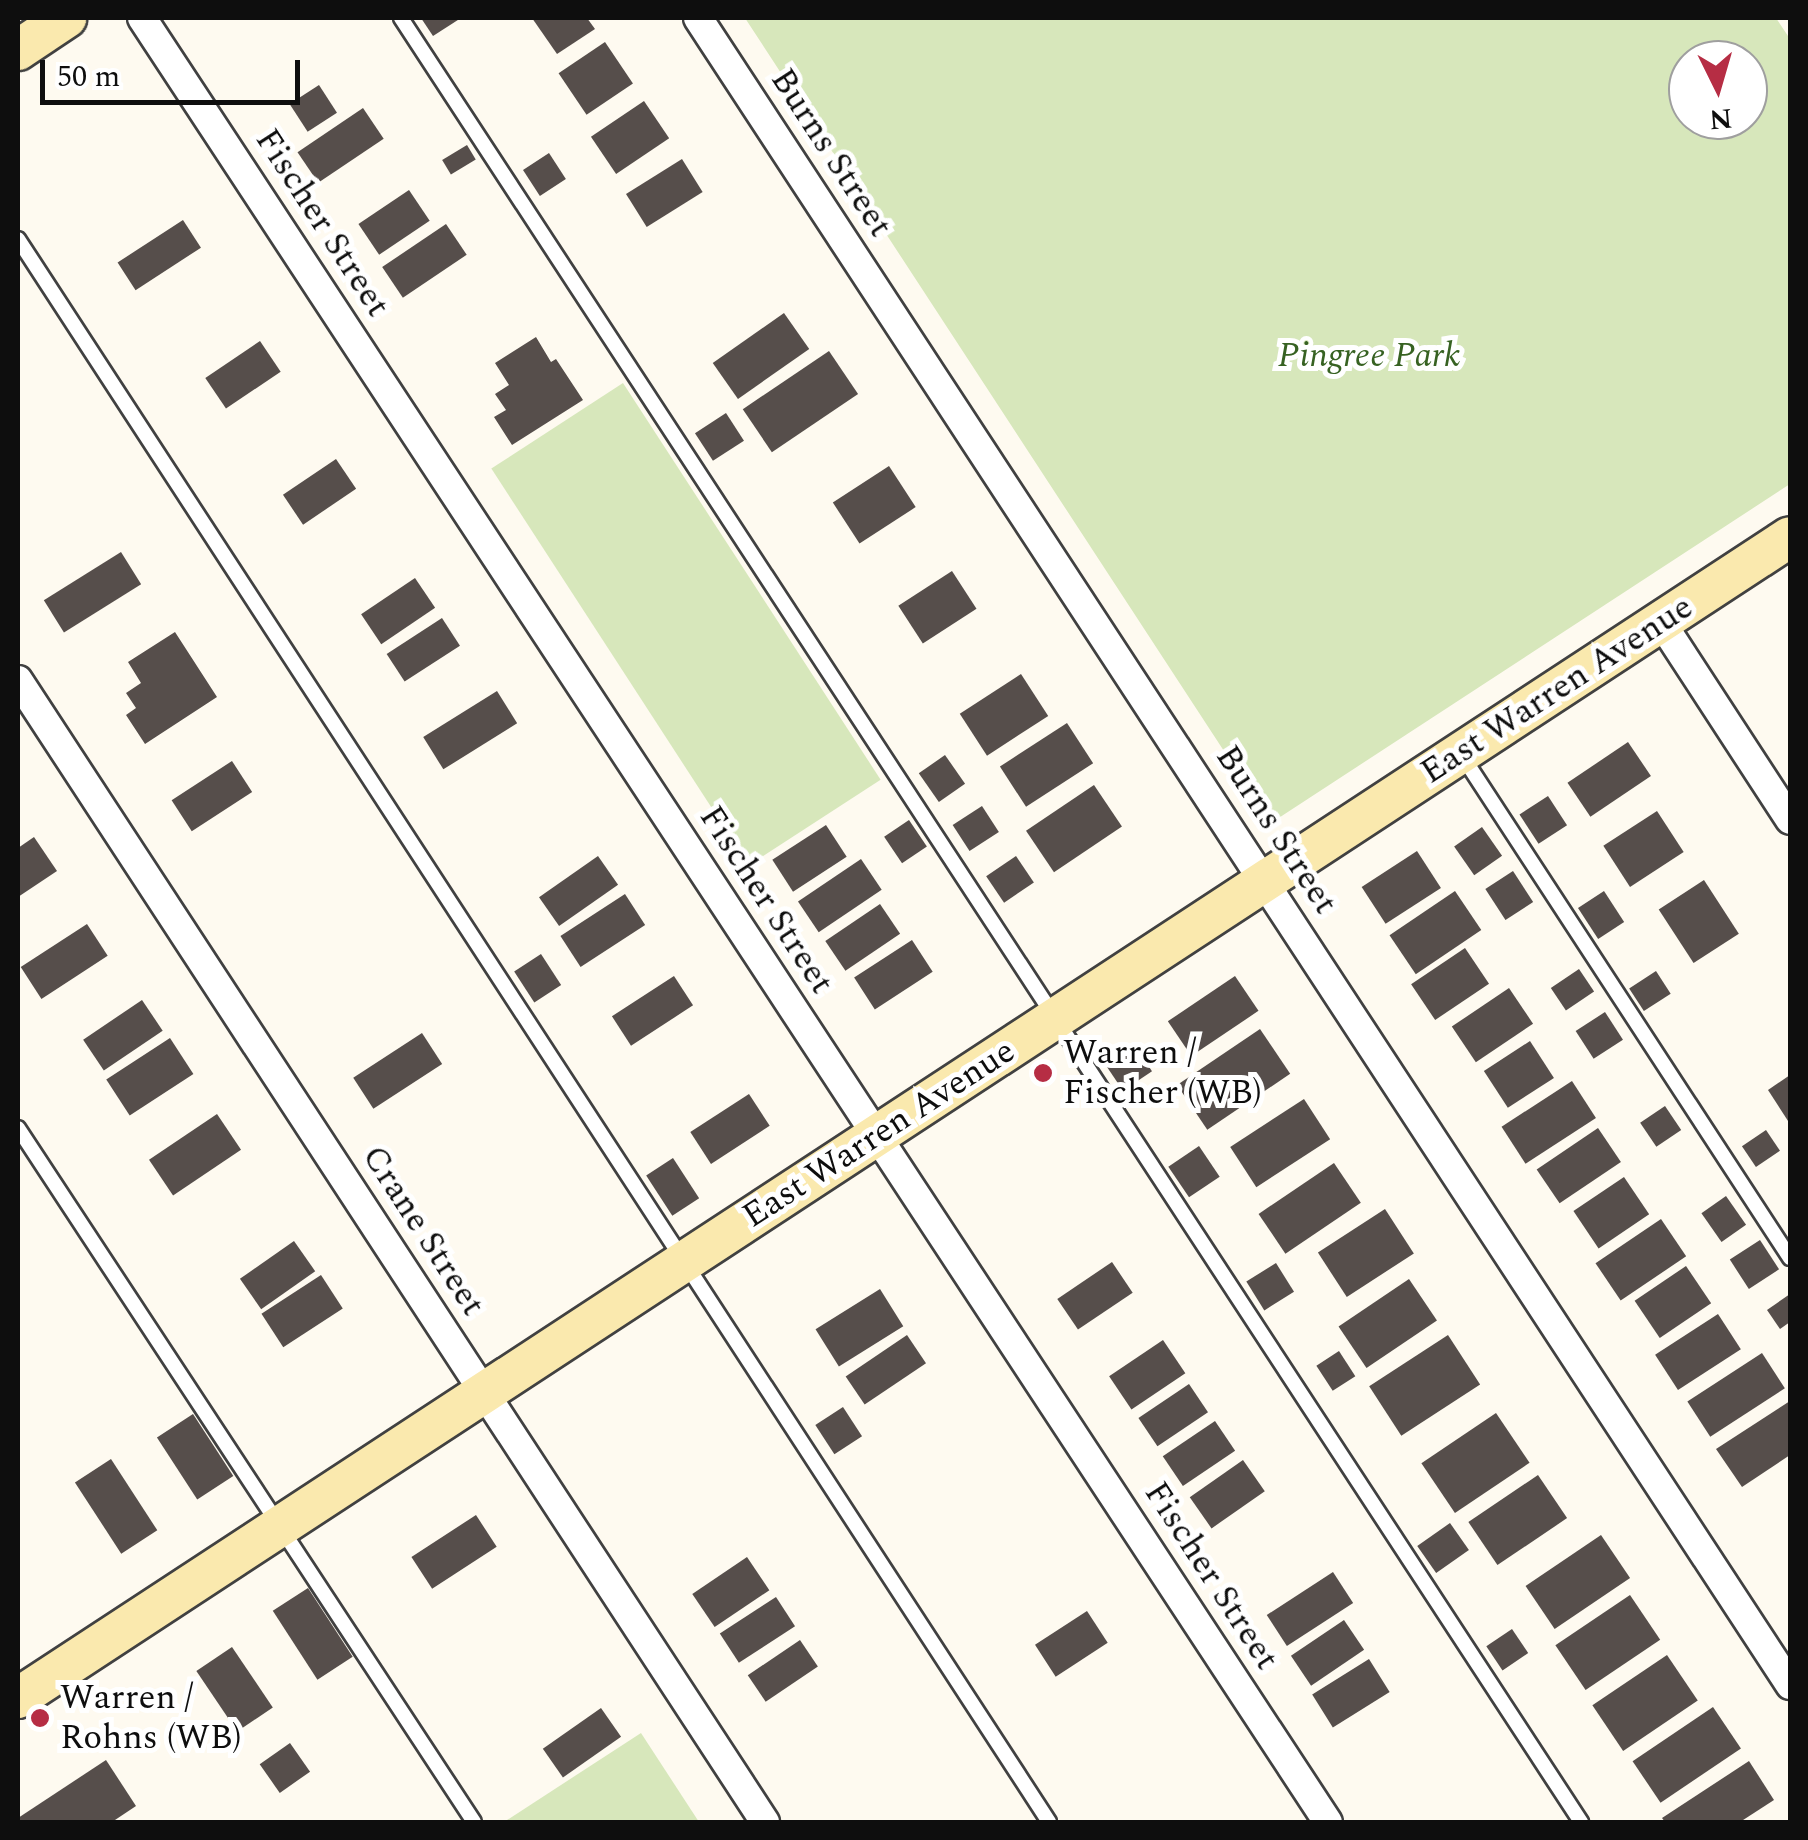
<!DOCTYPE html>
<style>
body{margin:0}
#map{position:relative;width:1808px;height:1840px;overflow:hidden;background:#fefaf0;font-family:Spectral,serif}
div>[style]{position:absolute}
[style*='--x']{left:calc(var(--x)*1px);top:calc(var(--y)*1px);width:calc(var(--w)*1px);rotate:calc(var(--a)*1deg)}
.green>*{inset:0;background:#d7e7bb;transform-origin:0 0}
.building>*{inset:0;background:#564e4b;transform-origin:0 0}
.roads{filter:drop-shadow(2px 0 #414141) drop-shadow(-2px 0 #414141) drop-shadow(0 2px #414141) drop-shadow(0 -2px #414141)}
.lane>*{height:14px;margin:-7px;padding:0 7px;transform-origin:7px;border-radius:7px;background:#fff}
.street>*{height:28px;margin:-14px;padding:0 14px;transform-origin:14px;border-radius:14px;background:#fff}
.secondary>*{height:40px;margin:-20px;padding:0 20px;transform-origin:20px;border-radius:20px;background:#fae9ae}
.dots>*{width:28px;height:28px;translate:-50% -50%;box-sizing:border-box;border:5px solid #fff;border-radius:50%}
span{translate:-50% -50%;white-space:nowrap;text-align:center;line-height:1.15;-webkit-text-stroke:10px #fff;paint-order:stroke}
.street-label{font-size:35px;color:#0e0e0e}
.park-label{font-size:35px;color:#376222;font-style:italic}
.poi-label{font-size:35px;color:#0e0e0e}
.left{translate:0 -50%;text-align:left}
.frame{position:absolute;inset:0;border:20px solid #0e0e0e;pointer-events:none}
.north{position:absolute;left:1668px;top:40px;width:100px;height:100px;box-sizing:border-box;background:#fff;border:2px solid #9f9f9f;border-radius:50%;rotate:175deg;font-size:28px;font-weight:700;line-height:40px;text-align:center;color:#0e0e0e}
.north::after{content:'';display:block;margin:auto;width:35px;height:45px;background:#b62d44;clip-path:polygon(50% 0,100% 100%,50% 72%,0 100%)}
.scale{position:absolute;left:40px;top:60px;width:260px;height:45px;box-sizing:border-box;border:5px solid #0e0e0e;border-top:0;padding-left:12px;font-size:30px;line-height:35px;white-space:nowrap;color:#0e0e0e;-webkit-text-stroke:8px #fff;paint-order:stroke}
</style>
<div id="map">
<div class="green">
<div style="clip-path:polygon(evenodd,745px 18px,1776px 18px,1790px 39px,1790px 484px,1271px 823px,745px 18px,1688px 60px,1748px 60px,1748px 120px,1688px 120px,1688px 60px)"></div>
<div style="left:623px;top:383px;width:473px;height:157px;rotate:57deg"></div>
<div style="clip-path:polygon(641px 1733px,699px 1822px,504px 1822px)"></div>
</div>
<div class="building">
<div style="clip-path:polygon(421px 18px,461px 18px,433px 36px)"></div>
<div style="clip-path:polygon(532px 18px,587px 18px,595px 29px,557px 54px)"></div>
<div style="left:605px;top:42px;width:50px;height:56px;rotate:56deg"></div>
<div style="left:319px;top:85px;width:33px;height:35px;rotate:57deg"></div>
<div style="left:644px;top:101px;width:45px;height:64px;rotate:56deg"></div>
<div style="left:363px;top:108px;width:37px;height:79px;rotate:56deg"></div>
<div style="left:467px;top:145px;width:17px;height:29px;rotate:59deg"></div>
<div style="left:549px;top:153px;width:31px;height:31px;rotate:57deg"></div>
<div style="left:682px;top:159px;width:39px;height:66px;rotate:58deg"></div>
<div style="left:409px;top:190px;width:37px;height:61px;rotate:56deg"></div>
<div style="left:183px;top:220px;width:33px;height:78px;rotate:57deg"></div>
<div style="left:446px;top:224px;width:37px;height:77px;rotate:56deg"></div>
<div style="left:784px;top:313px;width:44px;height:87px;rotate:55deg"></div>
<div style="clip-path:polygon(536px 337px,551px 362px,556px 359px,583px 400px,512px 445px,494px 417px,506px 410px,495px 394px,509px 385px,495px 363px)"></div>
<div style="left:260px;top:341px;width:37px;height:66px;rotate:56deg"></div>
<div style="left:829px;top:351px;width:52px;height:104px;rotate:56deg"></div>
<div style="left:726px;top:413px;width:33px;height:37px;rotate:57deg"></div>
<div style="left:336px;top:459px;width:36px;height:64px;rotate:56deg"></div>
<div style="left:889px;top:466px;width:49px;height:67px;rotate:57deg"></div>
<div style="left:121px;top:552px;width:38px;height:91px;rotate:58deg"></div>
<div style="left:952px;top:571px;width:45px;height:64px;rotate:57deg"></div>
<div style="left:415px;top:578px;width:36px;height:65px;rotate:56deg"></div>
<div style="left:442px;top:618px;width:33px;height:66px;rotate:57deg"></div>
<div style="clip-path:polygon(175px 632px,217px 697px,145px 744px,126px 715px,136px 708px,126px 693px,141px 683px,128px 662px)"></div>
<div style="left:1021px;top:674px;width:50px;height:73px;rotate:57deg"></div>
<div style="left:497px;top:691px;width:38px;height:87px;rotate:58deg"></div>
<div style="left:1067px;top:723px;width:48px;height:80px;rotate:57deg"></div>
<div style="left:1628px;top:742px;width:41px;height:73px;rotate:56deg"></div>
<div style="left:945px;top:755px;width:35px;height:32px;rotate:55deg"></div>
<div style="left:232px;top:761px;width:37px;height:72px;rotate:57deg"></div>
<div style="left:1094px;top:785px;width:50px;height:82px;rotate:56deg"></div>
<div style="left:1548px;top:796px;width:35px;height:34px;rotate:57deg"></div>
<div style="left:982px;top:806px;width:31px;height:35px;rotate:57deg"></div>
<div style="left:1657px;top:811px;width:49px;height:64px;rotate:57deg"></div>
<div style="left:909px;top:820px;width:32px;height:30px;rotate:56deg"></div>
<div style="left:826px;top:825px;width:38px;height:64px;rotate:57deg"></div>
<div style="left:1482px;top:827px;width:35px;height:34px;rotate:55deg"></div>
<div style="clip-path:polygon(34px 837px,57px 871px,18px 897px,18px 848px)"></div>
<div style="left:1417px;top:851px;width:44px;height:66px;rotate:57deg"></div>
<div style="left:598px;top:856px;width:35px;height:72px;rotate:55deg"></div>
<div style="left:1016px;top:856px;width:32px;height:36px;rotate:56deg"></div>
<div style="left:861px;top:859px;width:37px;height:76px;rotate:56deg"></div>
<div style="left:1513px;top:871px;width:37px;height:33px;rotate:57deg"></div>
<div style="left:1704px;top:880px;width:64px;height:54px;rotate:57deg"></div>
<div style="left:1455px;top:891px;width:47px;height:79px;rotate:56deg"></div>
<div style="left:1604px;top:891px;width:37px;height:31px;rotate:57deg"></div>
<div style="left:625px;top:894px;width:37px;height:77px;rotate:57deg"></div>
<div style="left:880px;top:904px;width:36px;height:66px;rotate:56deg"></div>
<div style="left:87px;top:924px;width:38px;height:79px;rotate:57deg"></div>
<div style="left:912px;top:940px;width:38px;height:69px;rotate:57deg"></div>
<div style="left:1465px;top:948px;width:43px;height:65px;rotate:56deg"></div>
<div style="left:541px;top:954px;width:37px;height:32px;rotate:57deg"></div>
<div style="left:1579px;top:969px;width:27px;height:34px;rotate:56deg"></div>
<div style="left:1656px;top:971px;width:27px;height:32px;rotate:57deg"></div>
<div style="left:674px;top:976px;width:35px;height:74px;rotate:57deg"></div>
<div style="left:1235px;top:976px;width:42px;height:81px;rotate:56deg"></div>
<div style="left:1509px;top:988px;width:43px;height:69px;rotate:56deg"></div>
<div style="left:142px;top:1000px;width:37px;height:71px;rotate:56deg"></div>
<div style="left:1605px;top:1012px;width:33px;height:35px;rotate:57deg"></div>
<div style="left:1260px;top:1029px;width:54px;height:100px;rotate:56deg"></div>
<div style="left:422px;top:1033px;width:37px;height:82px;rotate:57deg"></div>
<div style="left:170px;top:1038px;width:43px;height:76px;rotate:57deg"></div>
<div style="left:1530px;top:1041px;width:44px;height:55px;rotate:57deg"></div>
<div style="left:1133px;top:1043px;width:34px;height:35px;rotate:56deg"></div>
<div style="clip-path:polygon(1790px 1075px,1790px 1124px,1768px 1090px)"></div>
<div style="left:1572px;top:1081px;width:44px;height:84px;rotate:57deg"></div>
<div style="left:749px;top:1094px;width:38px;height:70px;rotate:57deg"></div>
<div style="left:1304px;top:1099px;width:48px;height:88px;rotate:57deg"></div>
<div style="left:1665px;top:1106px;width:29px;height:30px;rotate:56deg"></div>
<div style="left:217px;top:1114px;width:43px;height:82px;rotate:56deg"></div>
<div style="left:1598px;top:1128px;width:41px;height:74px;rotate:56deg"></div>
<div style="left:1766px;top:1130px;width:25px;height:29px;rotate:56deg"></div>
<div style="left:1199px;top:1146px;width:37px;height:37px;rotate:56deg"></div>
<div style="left:673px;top:1158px;width:48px;height:32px;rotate:57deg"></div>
<div style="left:1334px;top:1163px;width:48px;height:91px;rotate:56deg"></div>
<div style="left:1624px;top:1177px;width:45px;height:61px;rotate:56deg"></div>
<div style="left:1726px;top:1196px;width:35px;height:30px;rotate:55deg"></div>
<div style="left:1385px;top:1209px;width:53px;height:80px;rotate:57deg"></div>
<div style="left:1661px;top:1219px;width:45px;height:79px;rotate:56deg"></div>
<div style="left:1760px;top:1240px;width:35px;height:36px;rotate:57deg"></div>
<div style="left:294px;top:1241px;width:37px;height:66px;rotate:55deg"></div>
<div style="left:1112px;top:1262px;width:37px;height:66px;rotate:56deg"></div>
<div style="left:1276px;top:1263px;width:34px;height:35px;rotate:58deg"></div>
<div style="left:1686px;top:1266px;width:45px;height:62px;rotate:56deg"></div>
<div style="left:321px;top:1275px;width:40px;height:71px;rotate:57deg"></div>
<div style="left:1409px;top:1279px;width:50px;height:85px;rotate:56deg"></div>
<div style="left:880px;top:1289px;width:44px;height:76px;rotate:58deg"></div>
<div style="clip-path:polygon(1790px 1294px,1790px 1322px,1780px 1329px,1767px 1310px)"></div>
<div style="left:1718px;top:1314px;width:42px;height:75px;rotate:57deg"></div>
<div style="left:907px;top:1335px;width:34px;height:74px;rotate:56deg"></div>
<div style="left:1448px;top:1335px;width:59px;height:94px;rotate:57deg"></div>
<div style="left:1163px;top:1340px;width:40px;height:65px;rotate:56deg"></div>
<div style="left:1339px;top:1351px;width:30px;height:27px;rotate:57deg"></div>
<div style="left:1762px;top:1353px;width:42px;height:89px;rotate:57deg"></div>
<div style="left:1189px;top:1384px;width:34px;height:61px;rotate:56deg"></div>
<div style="clip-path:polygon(1790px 1401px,1790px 1455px,1742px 1487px,1716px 1449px)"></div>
<div style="left:843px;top:1407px;width:35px;height:33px;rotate:57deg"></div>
<div style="left:1496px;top:1413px;width:60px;height:90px;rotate:56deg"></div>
<div style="left:193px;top:1414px;width:74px;height:43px;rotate:57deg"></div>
<div style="left:1215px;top:1421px;width:36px;height:63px;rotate:56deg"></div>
<div style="left:111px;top:1459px;width:85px;height:43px;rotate:57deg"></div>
<div style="left:1243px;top:1460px;width:38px;height:65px;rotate:55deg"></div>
<div style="left:1538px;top:1475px;width:52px;height:84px;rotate:56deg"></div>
<div style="left:476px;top:1515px;width:38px;height:77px;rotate:57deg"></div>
<div style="left:1450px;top:1523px;width:33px;height:40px;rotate:55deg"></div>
<div style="left:1601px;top:1535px;width:52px;height:91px;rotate:56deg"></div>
<div style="left:747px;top:1557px;width:40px;height:66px;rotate:56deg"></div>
<div style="left:1333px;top:1572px;width:37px;height:79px;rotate:57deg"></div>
<div style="left:308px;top:1588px;width:82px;height:42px;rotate:57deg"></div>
<div style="left:1630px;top:1595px;width:54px;height:90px;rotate:56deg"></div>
<div style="left:776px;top:1597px;width:35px;height:67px;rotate:57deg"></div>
<div style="left:1087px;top:1611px;width:38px;height:62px;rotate:57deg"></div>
<div style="left:1344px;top:1620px;width:36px;height:64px;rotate:56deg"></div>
<div style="left:1512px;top:1629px;width:29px;height:31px;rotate:56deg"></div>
<div style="left:800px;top:1640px;width:32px;height:63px;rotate:56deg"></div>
<div style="left:232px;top:1647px;width:73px;height:43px;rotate:56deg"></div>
<div style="left:1667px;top:1655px;width:55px;height:90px;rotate:56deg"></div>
<div style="left:1369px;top:1659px;width:39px;height:67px;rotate:58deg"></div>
<div style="left:1713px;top:1707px;width:50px;height:97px;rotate:56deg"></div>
<div style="left:601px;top:1708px;width:35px;height:71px;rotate:55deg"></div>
<div style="left:290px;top:1743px;width:35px;height:37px;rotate:55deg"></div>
<div style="clip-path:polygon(106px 1760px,136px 1806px,112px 1822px,18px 1822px,18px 1818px)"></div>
<div style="clip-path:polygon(1749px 1761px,1774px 1800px,1740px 1822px,1665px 1822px,1662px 1818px)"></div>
</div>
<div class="roads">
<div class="lane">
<div style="--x:401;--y:18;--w:2156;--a:56.81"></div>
<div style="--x:18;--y:239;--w:1889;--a:56.92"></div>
<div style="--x:1461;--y:754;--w:602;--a:56.86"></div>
<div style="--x:18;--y:1128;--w:830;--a:56.69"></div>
</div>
<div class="street">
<div style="--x:142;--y:18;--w:2159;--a:56.68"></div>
<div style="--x:698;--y:18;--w:1993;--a:56.77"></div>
<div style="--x:1661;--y:622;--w:236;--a:56.9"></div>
<div style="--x:18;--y:680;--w:1365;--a:56.81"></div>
</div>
<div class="secondary">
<div style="--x:18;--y:50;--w:58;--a:-33.7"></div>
<div style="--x:18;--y:1698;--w:2118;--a:-33.23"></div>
</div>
</div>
<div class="dots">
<div style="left:1043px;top:1073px;background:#b62d44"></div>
<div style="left:40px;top:1718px;background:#b62d44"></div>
</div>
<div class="street-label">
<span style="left:831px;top:153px;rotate:57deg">Burns Street</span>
<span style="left:322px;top:223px;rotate:57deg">Fischer Street</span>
<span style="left:1557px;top:690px;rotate:-33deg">East Warren Avenue</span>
<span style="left:1276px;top:830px;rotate:57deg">Burns Street</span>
<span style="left:766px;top:900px;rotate:57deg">Fischer Street</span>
<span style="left:879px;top:1134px;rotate:-33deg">East Warren Avenue</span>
<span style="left:423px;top:1231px;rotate:57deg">Crane Street</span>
<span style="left:1211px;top:1576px;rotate:57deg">Fischer Street</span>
</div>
<div class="park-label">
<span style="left:1369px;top:356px">Pingree Park</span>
</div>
<div class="poi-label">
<span class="left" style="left:1063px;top:1073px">Warren /<br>Fischer (WB)</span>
<span class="left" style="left:60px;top:1718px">Warren /<br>Rohns (WB)</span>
</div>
<div class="frame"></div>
<div class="north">N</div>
<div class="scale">50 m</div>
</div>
